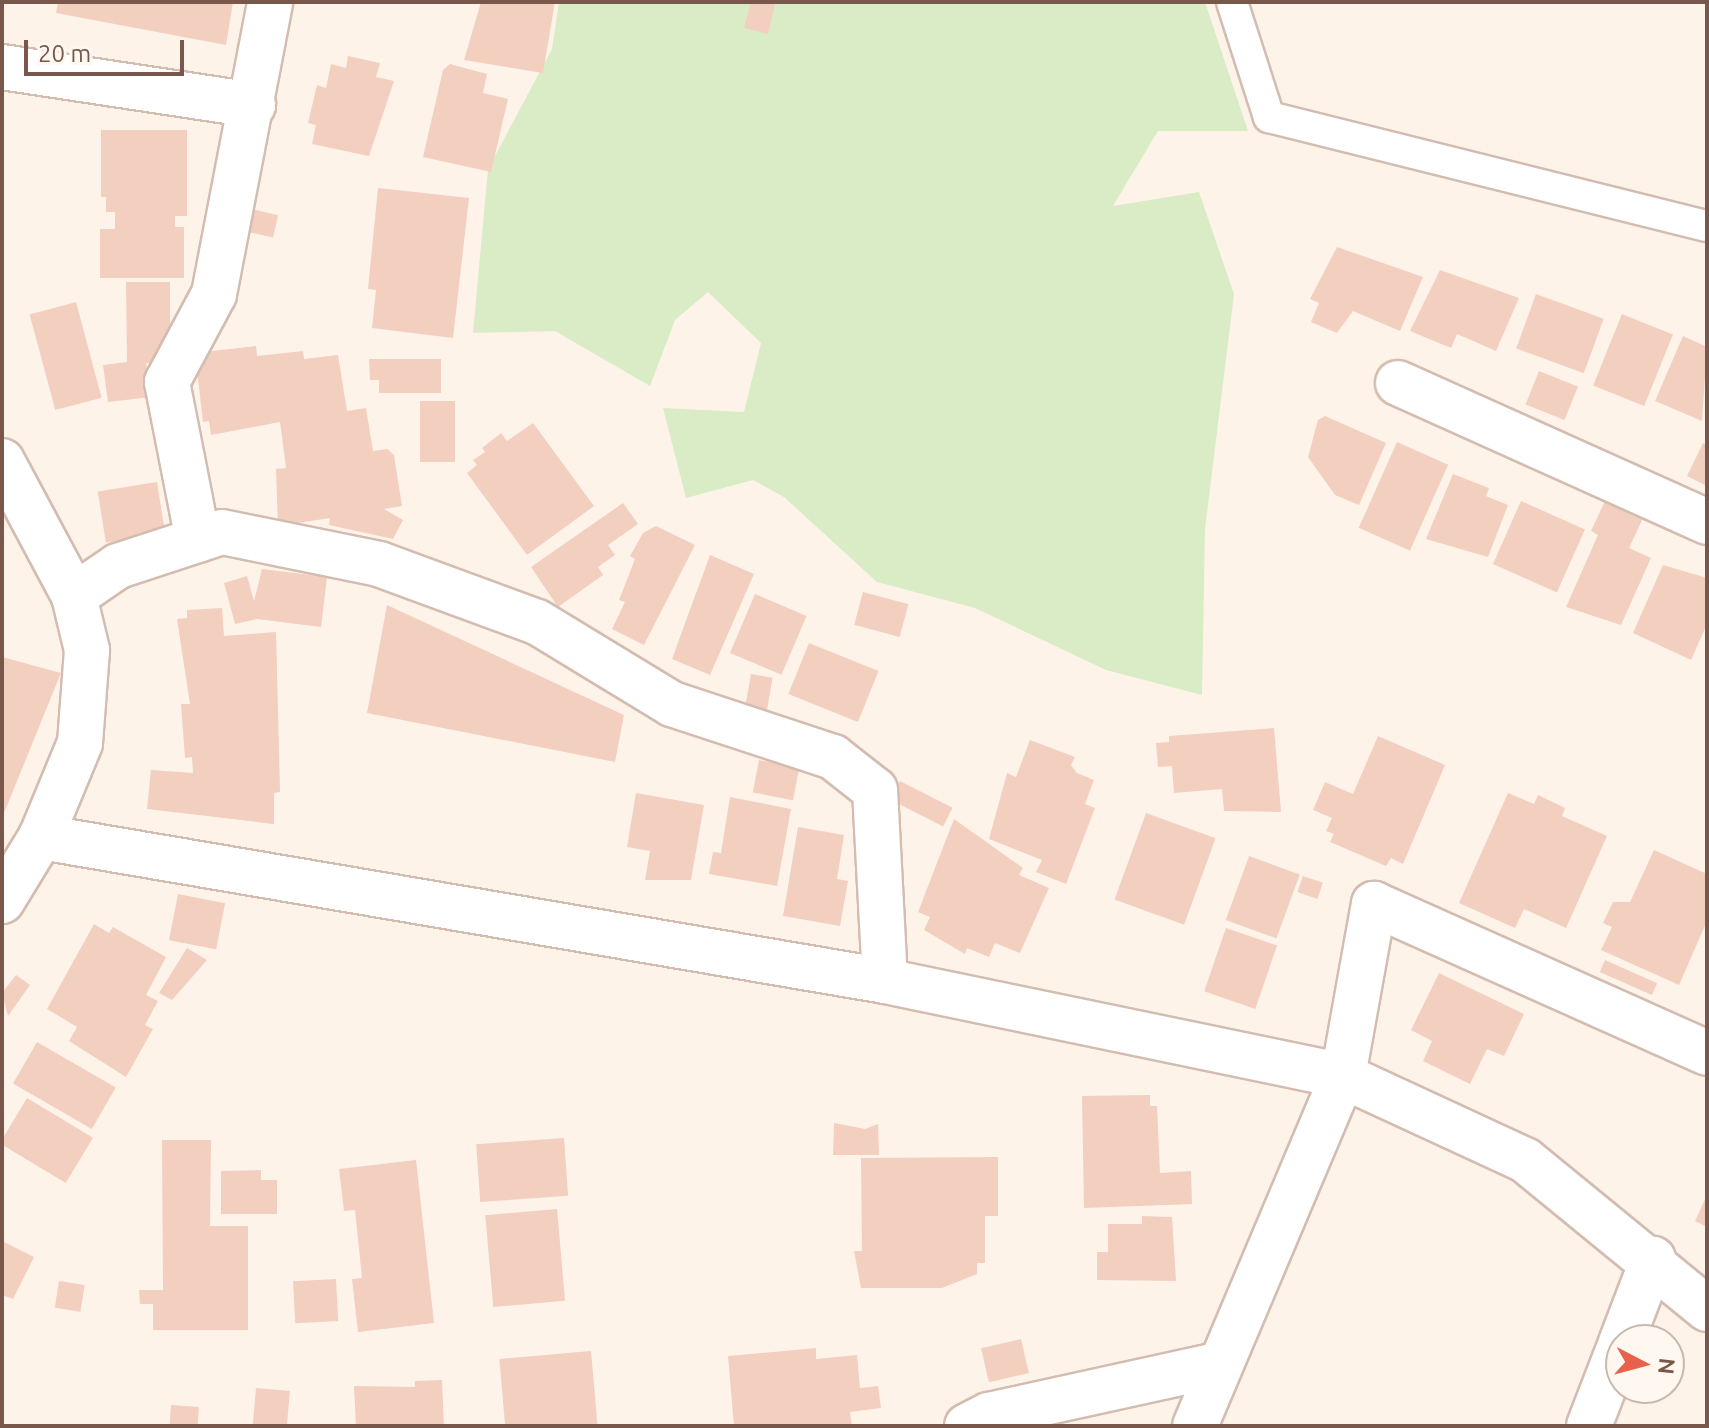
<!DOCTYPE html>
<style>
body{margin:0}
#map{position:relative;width:1709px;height:1428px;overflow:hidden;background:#fdf3e9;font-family:Ubuntu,sans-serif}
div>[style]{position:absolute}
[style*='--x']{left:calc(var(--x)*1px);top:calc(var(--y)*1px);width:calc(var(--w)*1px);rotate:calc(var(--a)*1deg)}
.green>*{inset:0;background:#d9ecc6}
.building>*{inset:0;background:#f3cfc0;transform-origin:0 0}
.roads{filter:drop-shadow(2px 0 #d3bcb0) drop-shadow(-2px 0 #d3bcb0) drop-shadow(0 2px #d3bcb0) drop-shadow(0 -2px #d3bcb0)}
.lane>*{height:30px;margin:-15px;padding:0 15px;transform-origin:15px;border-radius:15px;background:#fff}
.street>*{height:44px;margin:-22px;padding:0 22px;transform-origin:22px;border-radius:22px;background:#fff}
span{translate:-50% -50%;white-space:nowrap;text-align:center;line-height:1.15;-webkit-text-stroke:8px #fff8f0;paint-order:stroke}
.frame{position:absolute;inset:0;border:4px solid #79574b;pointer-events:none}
.north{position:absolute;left:1605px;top:1324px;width:80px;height:80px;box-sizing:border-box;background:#fff8f0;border:2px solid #c9b8ae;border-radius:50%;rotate:96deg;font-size:22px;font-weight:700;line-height:32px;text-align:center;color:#79574b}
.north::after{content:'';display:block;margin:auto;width:28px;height:36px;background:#e9604c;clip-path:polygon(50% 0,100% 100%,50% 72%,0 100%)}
.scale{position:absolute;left:24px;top:40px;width:160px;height:36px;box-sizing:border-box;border:4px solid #79574b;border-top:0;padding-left:10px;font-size:24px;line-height:28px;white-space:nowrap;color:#79574b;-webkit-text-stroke:6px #fff8f0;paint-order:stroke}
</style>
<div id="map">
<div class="green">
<div style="clip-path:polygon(559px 2px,1205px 2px,1248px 131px,1158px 131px,1113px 206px,1199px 192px,1234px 294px,1205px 529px,1202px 695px,1106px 670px,975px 608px,877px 582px,784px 497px,753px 480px,686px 498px,663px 408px,744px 412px,761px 343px,708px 292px,675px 320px,650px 386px,555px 331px,473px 333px,488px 169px,552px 49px)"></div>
</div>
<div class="building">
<div style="clip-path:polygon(58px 2px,233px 2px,226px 45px,56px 13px)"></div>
<div style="clip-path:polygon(481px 2px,555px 2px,543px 73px,464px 60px)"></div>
<div style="clip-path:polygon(751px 2px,775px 4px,768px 34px,744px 28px)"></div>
<div style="clip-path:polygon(348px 56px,380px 63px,376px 77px,394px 81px,369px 156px,312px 144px,316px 125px,308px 123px,317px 85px,326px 88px,331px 64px,346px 68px)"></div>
<div style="clip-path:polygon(450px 64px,487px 74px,483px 93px,508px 99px,491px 172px,423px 157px,443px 70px)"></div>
<div style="clip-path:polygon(101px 130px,187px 130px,187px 216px,175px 216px,175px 227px,184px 227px,184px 278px,100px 278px,100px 229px,115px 229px,115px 212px,106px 212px,106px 197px,101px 197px)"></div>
<div style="clip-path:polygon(378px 188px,469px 198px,453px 338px,372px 328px,376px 290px,368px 289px)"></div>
<div style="left:247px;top:208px;width:32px;height:23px;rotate:13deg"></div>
<div style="clip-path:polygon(1337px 247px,1423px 277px,1400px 331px,1353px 311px,1337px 333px,1311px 322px,1319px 303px,1310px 299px)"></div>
<div style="clip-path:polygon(1440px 270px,1519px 298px,1496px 351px,1457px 334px,1451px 348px,1410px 331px)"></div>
<div style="clip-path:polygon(126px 282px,170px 282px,170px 363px,146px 363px,151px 397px,108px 402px,103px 365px,127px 362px)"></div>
<div style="left:1536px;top:294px;width:72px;height:58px;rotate:20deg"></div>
<div style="left:76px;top:302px;width:99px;height:48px;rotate:75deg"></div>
<div style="left:1622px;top:314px;width:55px;height:77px;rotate:22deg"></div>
<div style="clip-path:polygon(1683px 336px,1707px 347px,1702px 421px,1655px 401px)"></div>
<div style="clip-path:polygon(256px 346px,257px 356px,303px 351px,304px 359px,338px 355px,347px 411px,366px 408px,373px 451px,387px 449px,394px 455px,402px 506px,384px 509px,403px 520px,393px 539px,329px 525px,330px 518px,278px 526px,276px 469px,286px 468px,280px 422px,211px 435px,209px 421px,203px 422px,195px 353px)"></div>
<div style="clip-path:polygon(369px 359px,441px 359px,441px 393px,379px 393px,379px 380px,370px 380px)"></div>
<div style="left:1539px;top:371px;width:42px;height:36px;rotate:22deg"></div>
<div style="left:420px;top:401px;width:35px;height:61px"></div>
<div style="clip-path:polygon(1325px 416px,1386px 443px,1359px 505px,1335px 495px,1308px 457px,1318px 420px)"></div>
<div style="clip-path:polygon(533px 423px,594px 506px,527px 555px,467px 473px,477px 465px,473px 460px,485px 452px,482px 448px,501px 433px,507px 441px)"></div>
<div style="left:1397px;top:442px;width:56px;height:94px;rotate:24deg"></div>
<div style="clip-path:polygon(1703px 443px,1707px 445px,1707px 486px,1687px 476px)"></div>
<div style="clip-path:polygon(1453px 474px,1489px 488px,1486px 496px,1508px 505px,1488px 557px,1426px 539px)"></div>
<div style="left:157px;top:482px;width:52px;height:60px;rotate:81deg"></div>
<div style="left:1521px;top:501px;width:70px;height:69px;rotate:24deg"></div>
<div style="clip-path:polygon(1605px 501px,1643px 518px,1629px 548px,1651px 558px,1621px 625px,1566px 607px,1598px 535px,1591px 531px)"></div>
<div style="clip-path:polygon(623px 503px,638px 524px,608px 545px,615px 555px,598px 567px,603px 575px,558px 607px,531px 567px)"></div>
<div style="clip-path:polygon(656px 526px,695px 545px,644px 645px,612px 629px,625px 602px,619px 600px,635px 559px,630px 556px,643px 533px)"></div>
<div style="clip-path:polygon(710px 555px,754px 574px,710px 675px,672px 659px)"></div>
<div style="clip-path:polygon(1663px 565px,1707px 578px,1707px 624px,1691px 660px,1633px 633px)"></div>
<div style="clip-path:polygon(262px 569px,327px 577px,321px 627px,257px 619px,235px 624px,224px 583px,247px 576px,254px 601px)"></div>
<div style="left:863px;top:592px;width:47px;height:34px;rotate:15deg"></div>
<div style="left:755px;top:594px;width:56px;height:64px;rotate:23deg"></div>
<div style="clip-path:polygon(387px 605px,624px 715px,615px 762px,367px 713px)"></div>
<div style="clip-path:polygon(222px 608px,224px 636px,276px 632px,280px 792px,274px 793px,274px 824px,147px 809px,151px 770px,193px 773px,192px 757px,185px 758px,181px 704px,190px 704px,177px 619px,187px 618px,187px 610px)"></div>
<div style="left:809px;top:643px;width:75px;height:55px;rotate:22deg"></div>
<div style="clip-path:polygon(2px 657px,61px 673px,2px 818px)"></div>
<div style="left:751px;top:674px;width:22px;height:36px;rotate:10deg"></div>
<div style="clip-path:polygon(1274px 728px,1281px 812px,1224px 811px,1222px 789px,1174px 793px,1172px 766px,1158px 767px,1156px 743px,1169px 742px,1169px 736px)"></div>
<div style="clip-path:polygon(1378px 736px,1445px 765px,1403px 864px,1391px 858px,1386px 866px,1330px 842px,1334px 834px,1326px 831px,1332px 818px,1313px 810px,1325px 782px,1353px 794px)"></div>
<div style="clip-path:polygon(1030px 740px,1075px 757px,1071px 765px,1077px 773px,1094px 780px,1085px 804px,1095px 808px,1066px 884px,1036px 872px,1042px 860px,989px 839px,1007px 773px,1016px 777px)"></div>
<div style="left:759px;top:760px;width:41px;height:33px;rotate:11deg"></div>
<div style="left:900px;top:781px;width:59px;height:21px;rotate:27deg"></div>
<div style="clip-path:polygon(636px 793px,704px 805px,691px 880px,645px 880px,650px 851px,627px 847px)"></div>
<div style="clip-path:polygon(1508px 793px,1534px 804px,1538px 795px,1565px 808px,1562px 816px,1607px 836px,1566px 928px,1524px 909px,1515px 928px,1459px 903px)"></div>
<div style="clip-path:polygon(730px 797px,791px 809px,777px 886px,709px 874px,713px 852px,721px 853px)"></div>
<div style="left:1146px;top:813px;width:74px;height:92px;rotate:20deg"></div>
<div style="clip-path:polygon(954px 819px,1023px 868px,1019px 875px,1049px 888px,1020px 953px,995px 943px,989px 957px,967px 948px,965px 954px,924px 930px,930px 917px,918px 912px)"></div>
<div style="clip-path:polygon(798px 827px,844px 835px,837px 879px,848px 881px,840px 926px,783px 916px)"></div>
<div style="clip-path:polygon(1654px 850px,1707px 874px,1707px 921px,1679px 985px,1601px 950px,1612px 927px,1603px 923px,1613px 902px,1630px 902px)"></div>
<div style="left:1249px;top:856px;width:54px;height:68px;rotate:20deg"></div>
<div style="left:1303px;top:876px;width:21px;height:17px;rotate:19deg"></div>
<div style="left:178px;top:894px;width:48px;height:47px;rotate:11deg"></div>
<div style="clip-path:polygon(94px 924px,109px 933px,113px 927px,166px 957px,146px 995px,158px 1001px,145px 1025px,153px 1029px,126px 1077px,69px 1041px,77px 1027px,47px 1009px)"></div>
<div style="left:1226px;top:928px;width:54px;height:67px;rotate:19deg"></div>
<div style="clip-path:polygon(187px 948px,207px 960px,172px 1000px,159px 993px)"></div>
<div style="left:1605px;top:960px;width:57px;height:13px;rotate:24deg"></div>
<div style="clip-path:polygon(1439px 973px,1524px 1014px,1504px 1056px,1487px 1049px,1470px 1084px,1423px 1061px,1432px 1041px,1411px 1030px)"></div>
<div style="clip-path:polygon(16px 975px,30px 985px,8px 1016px,2px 993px)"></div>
<div style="left:37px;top:1042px;width:91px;height:48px;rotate:30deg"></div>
<div style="clip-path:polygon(1150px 1095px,1150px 1106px,1157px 1106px,1160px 1173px,1191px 1171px,1192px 1204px,1084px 1208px,1082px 1096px)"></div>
<div style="left:27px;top:1098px;width:77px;height:53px;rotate:31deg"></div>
<div style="clip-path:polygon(834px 1123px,865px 1129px,878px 1124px,879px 1155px,833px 1155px)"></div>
<div style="left:564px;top:1138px;width:58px;height:88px;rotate:86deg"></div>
<div style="clip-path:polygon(162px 1140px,211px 1140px,210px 1226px,248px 1226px,248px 1330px,153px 1330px,153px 1304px,140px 1304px,139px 1290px,163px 1290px)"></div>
<div style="clip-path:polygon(998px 1157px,998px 1216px,985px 1216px,985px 1263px,977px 1263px,977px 1274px,942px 1288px,861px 1288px,854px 1251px,862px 1251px,861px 1158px)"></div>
<div style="clip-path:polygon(416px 1160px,434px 1323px,358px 1332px,352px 1279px,362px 1278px,355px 1210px,344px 1211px,339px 1169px)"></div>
<div style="clip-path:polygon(261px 1170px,261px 1180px,277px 1180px,277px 1214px,221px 1214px,221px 1171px)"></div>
<div style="clip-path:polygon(1707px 1195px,1707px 1227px,1695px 1221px)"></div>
<div style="left:557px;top:1209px;width:92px;height:72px;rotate:85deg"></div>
<div style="clip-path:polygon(1142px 1216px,1172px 1217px,1176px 1281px,1097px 1280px,1097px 1252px,1108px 1252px,1108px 1224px,1142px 1224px)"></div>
<div style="clip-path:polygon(2px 1241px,34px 1257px,13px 1299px,2px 1295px)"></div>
<div style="left:336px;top:1279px;width:42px;height:43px;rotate:87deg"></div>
<div style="left:59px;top:1281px;width:26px;height:27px;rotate:9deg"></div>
<div style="left:1021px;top:1339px;width:35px;height:41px;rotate:77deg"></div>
<div style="clip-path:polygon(816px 1348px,816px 1359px,857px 1355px,860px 1388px,878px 1386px,881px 1408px,850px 1412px,852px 1426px,734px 1426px,728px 1356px)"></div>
<div style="left:591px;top:1351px;width:75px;height:92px;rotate:85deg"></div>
<div style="clip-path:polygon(442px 1380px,444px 1426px,356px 1426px,354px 1386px,415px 1387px,415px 1381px)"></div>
<div style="left:256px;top:1388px;width:34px;height:38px;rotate:5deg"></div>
<div style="left:171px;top:1405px;width:28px;height:21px;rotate:4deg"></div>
</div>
<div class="roads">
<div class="lane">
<div style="--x:1232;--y:2;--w:121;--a:72.2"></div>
<div style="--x:1269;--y:117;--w:451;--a:14"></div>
</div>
<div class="street">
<div style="--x:2;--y:67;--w:254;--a:8.6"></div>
<div style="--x:1398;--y:383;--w:339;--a:24.2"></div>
<div style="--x:2;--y:461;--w:153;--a:61.9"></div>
<div style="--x:74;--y:596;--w:56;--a:76.5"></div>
<div style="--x:87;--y:650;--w:93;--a:94.3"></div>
<div style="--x:80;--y:743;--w:102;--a:112.5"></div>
<div style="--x:41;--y:837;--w:75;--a:121.4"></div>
<div style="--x:198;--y:540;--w:161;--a:-101.1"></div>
<div style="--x:167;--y:382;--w:100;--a:-61.9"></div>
<div style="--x:214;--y:294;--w:297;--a:-79.1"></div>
<div style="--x:74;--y:596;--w:53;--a:-34.3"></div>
<div style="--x:118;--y:566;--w:109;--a:-18.1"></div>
<div style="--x:222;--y:532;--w:160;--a:11.5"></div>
<div style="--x:379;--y:564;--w:168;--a:20.2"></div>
<div style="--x:537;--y:622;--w:158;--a:31.3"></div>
<div style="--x:672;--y:704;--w:169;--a:18.2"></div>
<div style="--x:833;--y:757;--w:53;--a:38.2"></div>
<div style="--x:875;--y:790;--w:191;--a:87"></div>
<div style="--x:41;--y:837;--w:856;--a:9.68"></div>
<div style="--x:885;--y:981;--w:468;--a:11.7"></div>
<div style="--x:1343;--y:1076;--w:200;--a:24.8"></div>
<div style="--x:1525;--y:1160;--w:235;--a:39.3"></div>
<div style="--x:1622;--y:1340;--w:87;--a:-69.1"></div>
<div style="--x:967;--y:1426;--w:25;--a:-27"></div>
<div style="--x:989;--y:1415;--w:232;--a:-12.4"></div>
<div style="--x:1195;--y:1426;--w:380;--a:-67.1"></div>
<div style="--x:1343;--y:1076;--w:175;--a:-79.8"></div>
<div style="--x:1374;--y:904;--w:365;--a:24.1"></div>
<div style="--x:1589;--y:1426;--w:89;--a:-68.9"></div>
</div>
</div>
<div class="frame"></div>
<div class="north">N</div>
<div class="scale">20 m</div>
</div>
